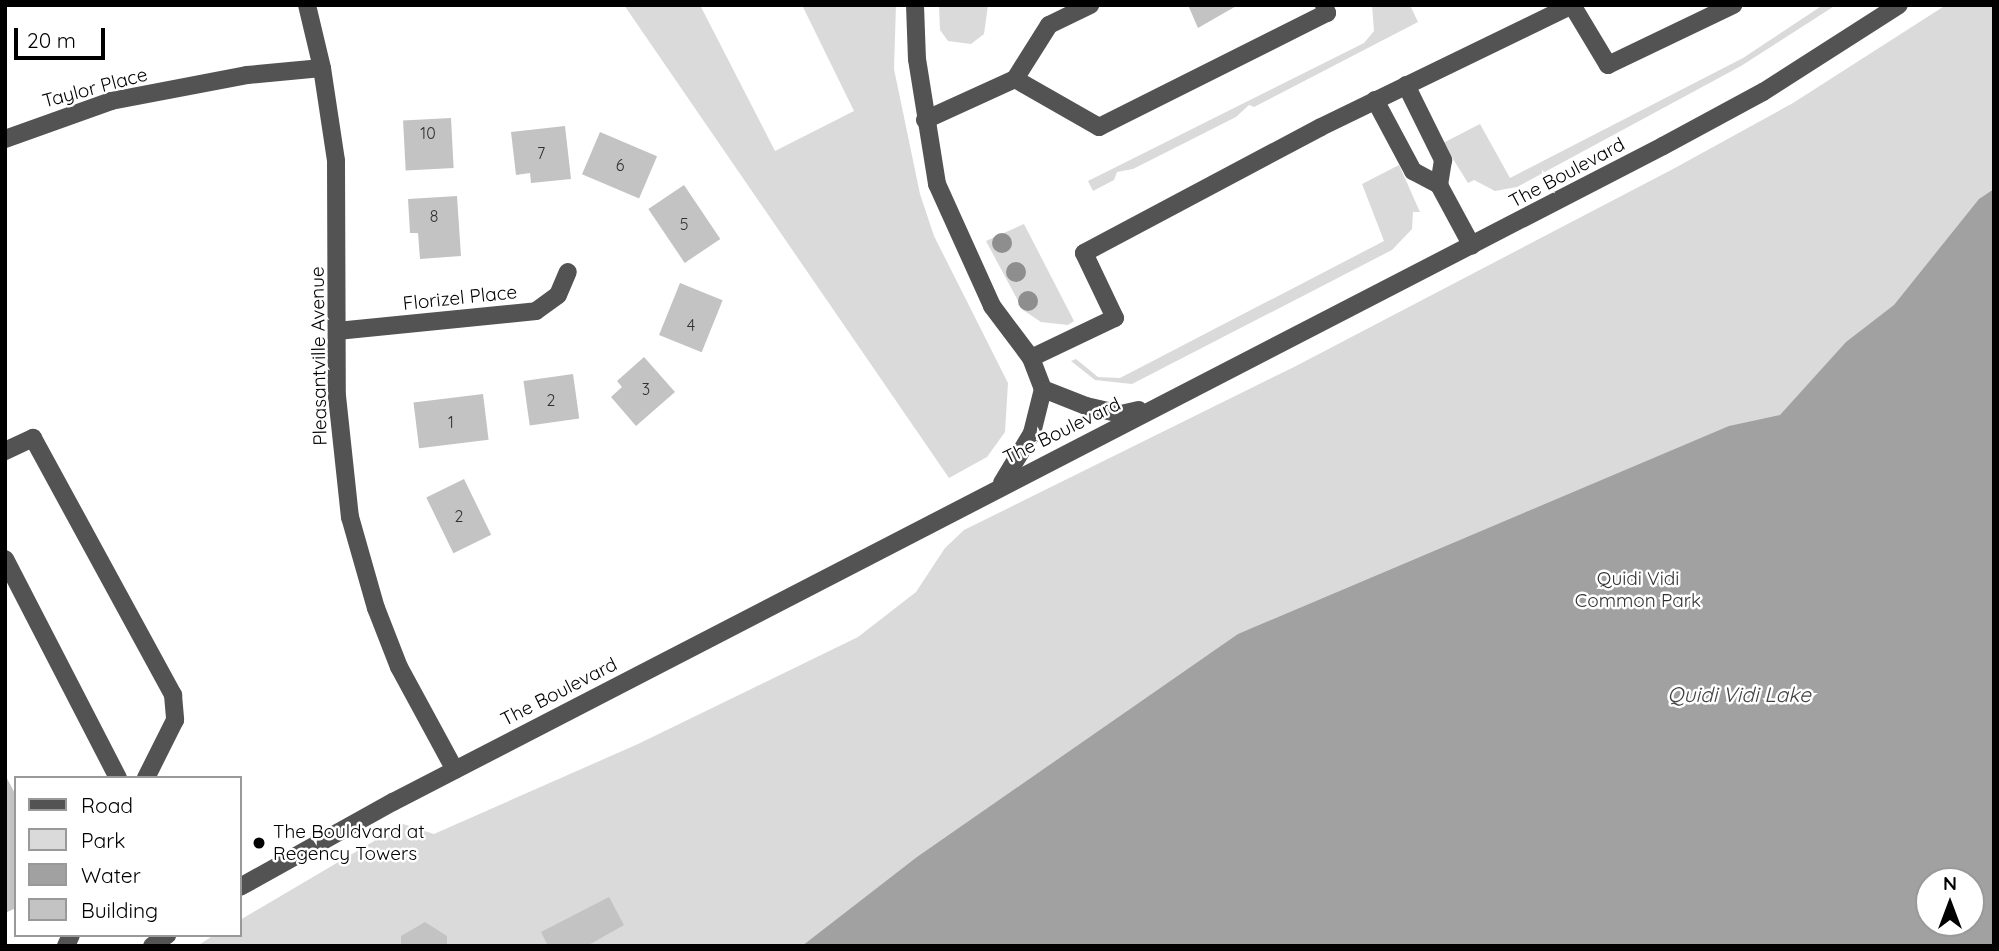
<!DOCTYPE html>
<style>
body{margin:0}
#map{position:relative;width:1999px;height:951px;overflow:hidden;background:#fff;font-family:Quicksand,sans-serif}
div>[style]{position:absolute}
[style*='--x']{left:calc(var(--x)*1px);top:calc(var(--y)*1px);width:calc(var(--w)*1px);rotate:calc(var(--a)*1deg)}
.green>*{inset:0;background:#dadada}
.water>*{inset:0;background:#a1a1a1}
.building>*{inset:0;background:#c3c3c3;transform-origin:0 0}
.minor>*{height:18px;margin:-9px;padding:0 9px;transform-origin:9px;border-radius:9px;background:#535353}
.trees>*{width:20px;height:20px;margin:-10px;border-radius:50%;background:#8e8e8e}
.dots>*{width:19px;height:19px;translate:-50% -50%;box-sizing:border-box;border:4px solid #fff;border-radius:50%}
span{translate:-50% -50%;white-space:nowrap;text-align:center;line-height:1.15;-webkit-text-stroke:5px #fff;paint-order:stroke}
.number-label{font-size:16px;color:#313131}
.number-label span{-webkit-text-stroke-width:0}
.street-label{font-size:19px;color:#000}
.park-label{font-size:19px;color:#313131}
.poi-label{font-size:19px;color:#000}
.left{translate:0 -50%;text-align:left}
.water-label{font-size:21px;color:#424242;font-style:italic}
.frame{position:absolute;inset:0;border:7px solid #000;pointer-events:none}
.legend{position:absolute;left:14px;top:776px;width:228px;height:161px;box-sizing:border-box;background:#fff;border:2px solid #999;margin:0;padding:9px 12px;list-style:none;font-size:21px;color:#000}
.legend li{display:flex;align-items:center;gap:14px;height:35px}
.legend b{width:35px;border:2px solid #999}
.north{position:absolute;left:1915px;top:867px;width:70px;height:70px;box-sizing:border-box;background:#fff;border:2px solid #999;border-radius:50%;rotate:0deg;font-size:19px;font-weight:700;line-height:28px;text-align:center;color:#000}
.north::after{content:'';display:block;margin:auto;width:24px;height:32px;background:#000;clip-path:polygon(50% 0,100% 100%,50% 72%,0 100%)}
.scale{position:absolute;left:14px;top:28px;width:91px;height:32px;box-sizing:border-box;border:4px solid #000;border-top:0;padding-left:9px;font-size:21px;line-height:24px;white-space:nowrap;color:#000;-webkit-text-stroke:5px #fff;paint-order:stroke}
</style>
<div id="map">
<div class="green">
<div style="clip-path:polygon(624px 5px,700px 5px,775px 151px,854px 111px,802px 5px,896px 5px,894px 69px,920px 194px,934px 236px,1008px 383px,1005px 432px,987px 457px,949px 478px)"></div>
<div style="clip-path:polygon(939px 5px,988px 5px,984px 34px,971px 44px,948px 41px,940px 30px)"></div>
<div style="clip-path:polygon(1372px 5px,1410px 5px,1418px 22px,1254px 107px,1249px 105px,1236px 117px,1133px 169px,1117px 172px,1114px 180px,1093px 191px,1088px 181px,1364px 43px,1374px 31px)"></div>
<div style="clip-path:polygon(1823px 5px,1836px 5px,1741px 66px,1517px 187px,1495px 191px,1474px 180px,1468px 183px,1443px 143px,1480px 124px,1510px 178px,1743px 58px)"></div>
<div style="clip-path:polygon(evenodd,1946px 5px,1994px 5px,1994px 946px,197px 946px,214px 935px,240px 935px,240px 920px,403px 824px,434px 834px,638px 744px,858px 637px,916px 592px,945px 548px,964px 530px,1294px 367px,1673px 169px,1793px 103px,1946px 5px,1929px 881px,1971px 881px,1971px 923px,1929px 923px,1929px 881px)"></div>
<div style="clip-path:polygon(1399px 165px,1420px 212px,1413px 212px,1412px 229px,1392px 250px,1132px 384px,1095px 380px,1071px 361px,1076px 359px,1098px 377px,1120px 378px,1384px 241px,1362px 184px)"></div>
<div style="clip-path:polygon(1024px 224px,1074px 321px,1068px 325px,1041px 322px,1023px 310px,986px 241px)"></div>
</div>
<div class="water">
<div style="clip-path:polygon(evenodd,1994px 189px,1994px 946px,802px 946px,917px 857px,1238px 634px,1729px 426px,1780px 415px,1846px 342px,1894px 305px,1979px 199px,1994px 189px,1929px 881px,1971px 881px,1971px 923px,1929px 923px,1929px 881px)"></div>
</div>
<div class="building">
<div style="clip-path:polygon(1188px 5px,1238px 5px,1198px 28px)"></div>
<div style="left:451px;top:118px;width:50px;height:48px;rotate:87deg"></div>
<div style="clip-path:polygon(565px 126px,571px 179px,531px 183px,530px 173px,516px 175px,511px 132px)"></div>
<div style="left:600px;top:132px;width:62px;height:46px;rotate:23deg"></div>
<div style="left:684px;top:185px;width:65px;height:43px;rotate:56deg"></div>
<div style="clip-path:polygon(457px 196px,461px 256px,420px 259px,418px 233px,410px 233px,408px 199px)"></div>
<div style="left:680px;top:283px;width:46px;height:56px;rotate:22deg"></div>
<div style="clip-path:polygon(644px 357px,675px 392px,636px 426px,611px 397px,622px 387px,617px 381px)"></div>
<div style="left:573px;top:374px;width:45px;height:50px;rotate:82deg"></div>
<div style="left:483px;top:394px;width:46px;height:70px;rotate:83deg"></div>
<div style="left:464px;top:479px;width:62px;height:42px;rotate:64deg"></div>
<div style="clip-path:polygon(5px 775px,16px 795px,16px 908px,5px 913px)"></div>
<div style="clip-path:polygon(609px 897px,624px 925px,587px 946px,548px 946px,541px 932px)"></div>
<div style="clip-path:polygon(425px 922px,447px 936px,447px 946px,401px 946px,401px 936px)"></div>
</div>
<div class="minor">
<div style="--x:307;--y:5;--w:65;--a:76.6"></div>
<div style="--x:322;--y:68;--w:94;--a:81.4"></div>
<div style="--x:336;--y:161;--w:235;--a:89.8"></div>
<div style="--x:337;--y:396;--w:122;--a:83.9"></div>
<div style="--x:350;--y:517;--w:95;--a:74.1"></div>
<div style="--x:376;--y:608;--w:63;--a:68.7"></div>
<div style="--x:399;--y:667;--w:117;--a:61.5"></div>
<div style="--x:915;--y:5;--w:54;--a:87.9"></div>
<div style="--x:917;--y:59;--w:127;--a:80.9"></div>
<div style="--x:937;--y:184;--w:134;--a:65.7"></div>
<div style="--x:992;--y:306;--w:65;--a:53.1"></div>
<div style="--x:1031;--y:358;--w:33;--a:69"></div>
<div style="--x:1043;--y:389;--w:46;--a:21.6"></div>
<div style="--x:1086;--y:406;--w:36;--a:13"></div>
<div style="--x:1121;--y:414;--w:18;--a:-13"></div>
<div style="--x:1572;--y:5;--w:70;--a:59"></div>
<div style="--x:1608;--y:65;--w:139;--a:-25.6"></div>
<div style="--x:1015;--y:79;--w:64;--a:-57.8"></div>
<div style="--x:1049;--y:25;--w:46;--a:-26"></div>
<div style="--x:1406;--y:85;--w:84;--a:63.7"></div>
<div style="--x:1443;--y:160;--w:25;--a:99"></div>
<div style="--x:1375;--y:100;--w:81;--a:61.8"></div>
<div style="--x:1413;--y:171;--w:30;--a:28"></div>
<div style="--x:1439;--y:185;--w:69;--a:61.6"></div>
<div style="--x:925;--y:120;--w:99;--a:-24.5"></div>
<div style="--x:1015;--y:79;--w:97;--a:29.7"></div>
<div style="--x:1099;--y:127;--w:255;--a:-26.6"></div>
<div style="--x:1327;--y:13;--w:9;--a:-111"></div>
<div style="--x:5;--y:139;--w:113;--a:-19.7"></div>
<div style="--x:111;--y:101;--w:138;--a:-10.8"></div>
<div style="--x:247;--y:75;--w:75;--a:-5.3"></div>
<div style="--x:337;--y:331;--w:200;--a:-5.7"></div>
<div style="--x:536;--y:311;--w:27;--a:-36"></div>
<div style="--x:558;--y:295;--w:25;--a:-67"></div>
<div style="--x:1031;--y:358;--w:93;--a:-25.5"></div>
<div style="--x:1115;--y:318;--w:72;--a:-115.5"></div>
<div style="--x:1084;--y:253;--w:268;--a:-28"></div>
<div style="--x:1321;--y:127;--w:279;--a:-25.9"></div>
<div style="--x:5;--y:451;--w:31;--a:-25"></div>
<div style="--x:33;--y:438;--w:293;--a:61.4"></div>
<div style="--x:173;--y:695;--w:25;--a:85"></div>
<div style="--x:175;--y:720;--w:65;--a:116.6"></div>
<div style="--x:1002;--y:483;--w:58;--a:-59"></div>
<div style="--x:1032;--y:433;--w:45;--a:-76"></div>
<div style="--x:5;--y:559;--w:246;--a:62.7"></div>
<div style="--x:240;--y:887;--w:175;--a:-29.1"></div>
<div style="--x:393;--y:802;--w:1429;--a:-27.32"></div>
<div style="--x:1663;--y:146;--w:114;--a:-28.4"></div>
<div style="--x:1763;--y:92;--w:161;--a:-32.6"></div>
<div style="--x:66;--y:946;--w:12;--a:-66"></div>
<div style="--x:152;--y:946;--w:19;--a:-36"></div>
</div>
<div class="trees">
<div style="left:1002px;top:243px"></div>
<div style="left:1016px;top:272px"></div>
<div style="left:1028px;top:301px"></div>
</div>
<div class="dots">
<div style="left:259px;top:843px;background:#000"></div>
</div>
<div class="number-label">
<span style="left:428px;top:133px">10</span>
<span style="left:541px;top:153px">7</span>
<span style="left:620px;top:165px">6</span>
<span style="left:434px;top:216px">8</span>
<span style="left:684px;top:224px">5</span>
<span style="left:691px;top:325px">4</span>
<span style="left:646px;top:389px">3</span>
<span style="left:551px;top:400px">2</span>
<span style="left:451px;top:422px">1</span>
<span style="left:459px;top:516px">2</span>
</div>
<div class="street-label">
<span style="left:95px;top:88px;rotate:-15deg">Taylor Place</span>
<span style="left:1567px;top:173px;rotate:-28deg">The Boulevard</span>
<span style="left:460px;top:298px;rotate:-6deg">Florizel Place</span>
<span style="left:319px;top:356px;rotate:-91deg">Pleasantville Avenue</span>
<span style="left:1062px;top:431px;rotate:-26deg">The Boulevard</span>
<span style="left:559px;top:692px;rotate:-27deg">The Boulevard</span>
</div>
<div class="park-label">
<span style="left:1638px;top:590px">Quidi Vidi<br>Common Park</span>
</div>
<div class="poi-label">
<span class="left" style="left:273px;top:843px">The Bouldvard at<br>Regency Towers</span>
</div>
<div class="water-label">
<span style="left:1739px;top:694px">Quidi Vidi Lake</span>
</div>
<div class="frame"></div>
<ul class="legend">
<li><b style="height:9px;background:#535353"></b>Road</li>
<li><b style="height:19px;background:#dadada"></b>Park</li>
<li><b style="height:19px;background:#a1a1a1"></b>Water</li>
<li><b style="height:19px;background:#c3c3c3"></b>Building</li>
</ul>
<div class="north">N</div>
<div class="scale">20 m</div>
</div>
